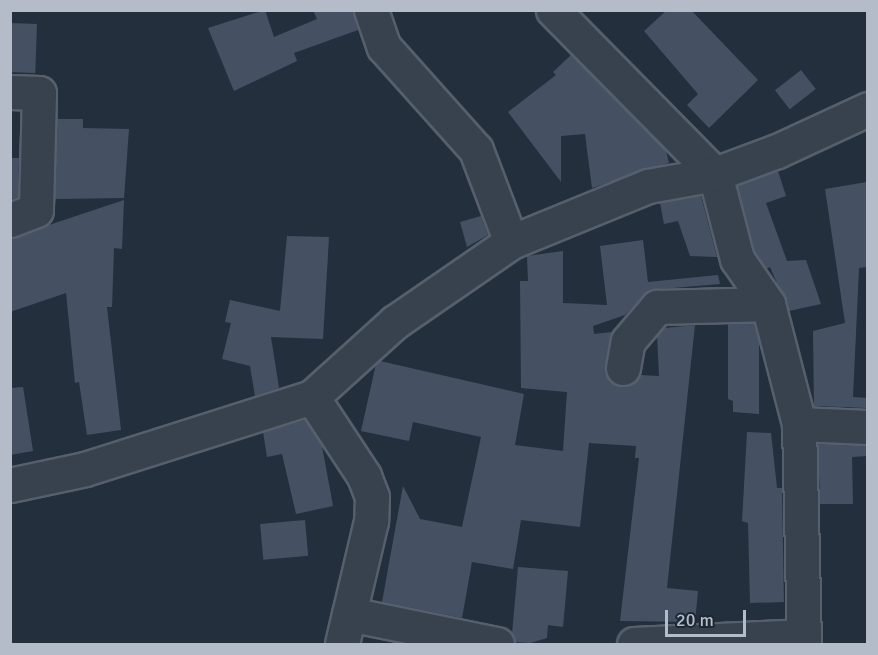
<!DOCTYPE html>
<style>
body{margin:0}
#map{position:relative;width:878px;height:655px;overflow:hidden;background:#242f3e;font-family:Signika,sans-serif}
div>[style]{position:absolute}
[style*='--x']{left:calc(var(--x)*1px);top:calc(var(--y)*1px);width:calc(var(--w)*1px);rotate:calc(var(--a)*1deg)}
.building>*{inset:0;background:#455162;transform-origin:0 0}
.roads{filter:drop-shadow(2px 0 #565f6c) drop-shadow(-2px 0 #565f6c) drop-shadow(0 2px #565f6c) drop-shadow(0 -2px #565f6c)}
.minor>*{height:33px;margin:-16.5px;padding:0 16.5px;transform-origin:16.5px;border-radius:16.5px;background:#38414e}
.tertiary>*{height:33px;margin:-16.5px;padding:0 16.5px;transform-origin:16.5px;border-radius:16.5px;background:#38414e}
span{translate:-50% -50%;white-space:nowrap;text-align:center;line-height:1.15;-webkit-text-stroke:4.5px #1d2633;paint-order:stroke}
.frame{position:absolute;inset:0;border:12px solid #b4bcc9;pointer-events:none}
.scale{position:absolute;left:665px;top:610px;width:81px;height:27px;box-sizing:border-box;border:3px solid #b4bcc9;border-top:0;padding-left:8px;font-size:18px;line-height:21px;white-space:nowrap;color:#b4bcc9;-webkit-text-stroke:4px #1d2633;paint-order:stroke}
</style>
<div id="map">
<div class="building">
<div style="clip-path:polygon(265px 10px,274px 37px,317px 19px,313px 10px,353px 10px,358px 30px,294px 53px,297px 61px,234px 91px,208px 28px)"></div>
<div style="clip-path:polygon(667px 10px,691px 10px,758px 80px,709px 128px,687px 105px,698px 94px,644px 31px)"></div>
<div style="left:10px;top:23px;width:27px;height:49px;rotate:2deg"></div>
<div style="clip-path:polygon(571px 55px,666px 151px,669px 163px,592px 188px,585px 134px,561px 136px,561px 182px,508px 112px,556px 75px,553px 72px)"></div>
<div style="left:801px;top:70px;width:24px;height:33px;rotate:52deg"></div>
<div style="clip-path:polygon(57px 119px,83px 119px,83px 128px,129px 129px,124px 198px,55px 199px)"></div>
<div style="clip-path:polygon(10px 158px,19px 158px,18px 197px,10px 200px)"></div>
<div style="clip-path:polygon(778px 171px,786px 196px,766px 203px,787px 261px,806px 260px,821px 304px,789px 311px,770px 267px,766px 269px,754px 251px,737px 186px)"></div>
<div style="clip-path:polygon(867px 182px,867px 267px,859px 268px,853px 397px,867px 398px,867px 408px,814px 406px,813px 331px,845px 323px,825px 189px)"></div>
<div style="clip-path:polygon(701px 196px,717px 257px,690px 256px,678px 221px,664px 224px,660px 203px)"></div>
<div style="clip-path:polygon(124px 200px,122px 249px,114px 248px,112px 307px,107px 307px,121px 430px,87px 435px,79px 382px,75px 383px,66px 293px,10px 312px,10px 238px)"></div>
<div style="clip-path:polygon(481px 216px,488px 235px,467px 247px,460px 222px)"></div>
<div style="clip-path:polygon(287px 236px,329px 237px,323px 339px,271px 337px,279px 388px,255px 396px,250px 366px,222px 359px,231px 323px,225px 322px,230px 300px,280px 311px)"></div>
<div style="clip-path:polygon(643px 240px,648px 282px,718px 275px,720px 284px,649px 290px,625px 315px,593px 326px,594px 334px,612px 332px,605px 374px,620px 386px,630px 385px,640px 375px,659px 376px,657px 335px,664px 328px,695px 325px,667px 588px,698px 591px,695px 622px,620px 621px,639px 458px,635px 458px,636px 446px,589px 443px,580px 527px,521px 520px,513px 569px,472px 562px,462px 618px,382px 602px,403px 486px,420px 519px,462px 527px,481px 437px,413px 422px,409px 441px,361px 431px,376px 364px,380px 361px,524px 394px,515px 445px,563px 451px,567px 392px,521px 388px,520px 281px,528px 281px,527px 256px,563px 251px,563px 303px,607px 305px,600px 246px)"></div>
<div style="clip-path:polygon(754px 323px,759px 342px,759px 414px,733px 412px,733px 401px,728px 399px,728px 324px)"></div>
<div style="clip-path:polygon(23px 387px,33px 451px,10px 455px,10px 388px)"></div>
<div style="clip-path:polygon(305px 420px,322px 446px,333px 506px,296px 514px,282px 454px,267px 457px,263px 432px)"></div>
<div style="clip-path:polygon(747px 432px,771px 433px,777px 488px,782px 488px,784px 602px,750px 603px,748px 523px,742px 521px)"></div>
<div style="clip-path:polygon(818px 444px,867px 446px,867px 456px,852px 457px,853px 504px,820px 504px)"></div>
<div style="left:305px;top:520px;width:36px;height:45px;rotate:85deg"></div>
<div style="clip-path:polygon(518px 567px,568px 571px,563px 627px,548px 625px,547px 638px,530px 643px,515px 642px,512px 634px)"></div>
</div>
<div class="roads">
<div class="minor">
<div style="--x:371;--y:10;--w:39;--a:71"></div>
<div style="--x:384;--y:47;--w:138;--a:48.2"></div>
<div style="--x:476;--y:150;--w:98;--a:69.2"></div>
<div style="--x:553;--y:10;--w:231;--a:45.4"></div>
<div style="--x:715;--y:174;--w:88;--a:75.5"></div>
<div style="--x:737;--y:259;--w:55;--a:55.4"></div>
<div style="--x:768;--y:304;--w:124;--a:75.5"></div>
<div style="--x:799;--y:424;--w:220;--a:88.7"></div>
<div style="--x:10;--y:92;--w:29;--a:2"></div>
<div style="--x:39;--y:93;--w:117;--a:91.5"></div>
<div style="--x:36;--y:210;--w:28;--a:159"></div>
<div style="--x:623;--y:368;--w:27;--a:-80"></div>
<div style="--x:628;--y:341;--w:45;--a:-49.5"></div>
<div style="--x:657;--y:307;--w:111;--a:-1.5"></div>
<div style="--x:312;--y:397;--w:95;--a:56.6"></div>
<div style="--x:364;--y:476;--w:22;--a:69"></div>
<div style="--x:372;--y:497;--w:24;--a:92"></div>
<div style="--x:371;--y:521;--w:126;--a:103.3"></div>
<div style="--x:799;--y:424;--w:69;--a:2.5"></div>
<div style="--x:349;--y:614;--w:151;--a:11.5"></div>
<div style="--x:634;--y:644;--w:170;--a:-2.7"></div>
</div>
<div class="tertiary">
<div style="--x:10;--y:485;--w:77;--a:-12"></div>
<div style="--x:85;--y:469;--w:238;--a:-17.6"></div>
<div style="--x:312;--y:397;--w:112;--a:-42.1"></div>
<div style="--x:395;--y:322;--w:141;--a:-34.6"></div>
<div style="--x:511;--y:242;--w:148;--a:-22.2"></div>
<div style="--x:648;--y:186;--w:68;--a:-10.2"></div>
<div style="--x:715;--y:174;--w:66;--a:-20.4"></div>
<div style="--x:777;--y:151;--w:100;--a:-24.8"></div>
</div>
</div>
<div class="frame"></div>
<div class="scale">20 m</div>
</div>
